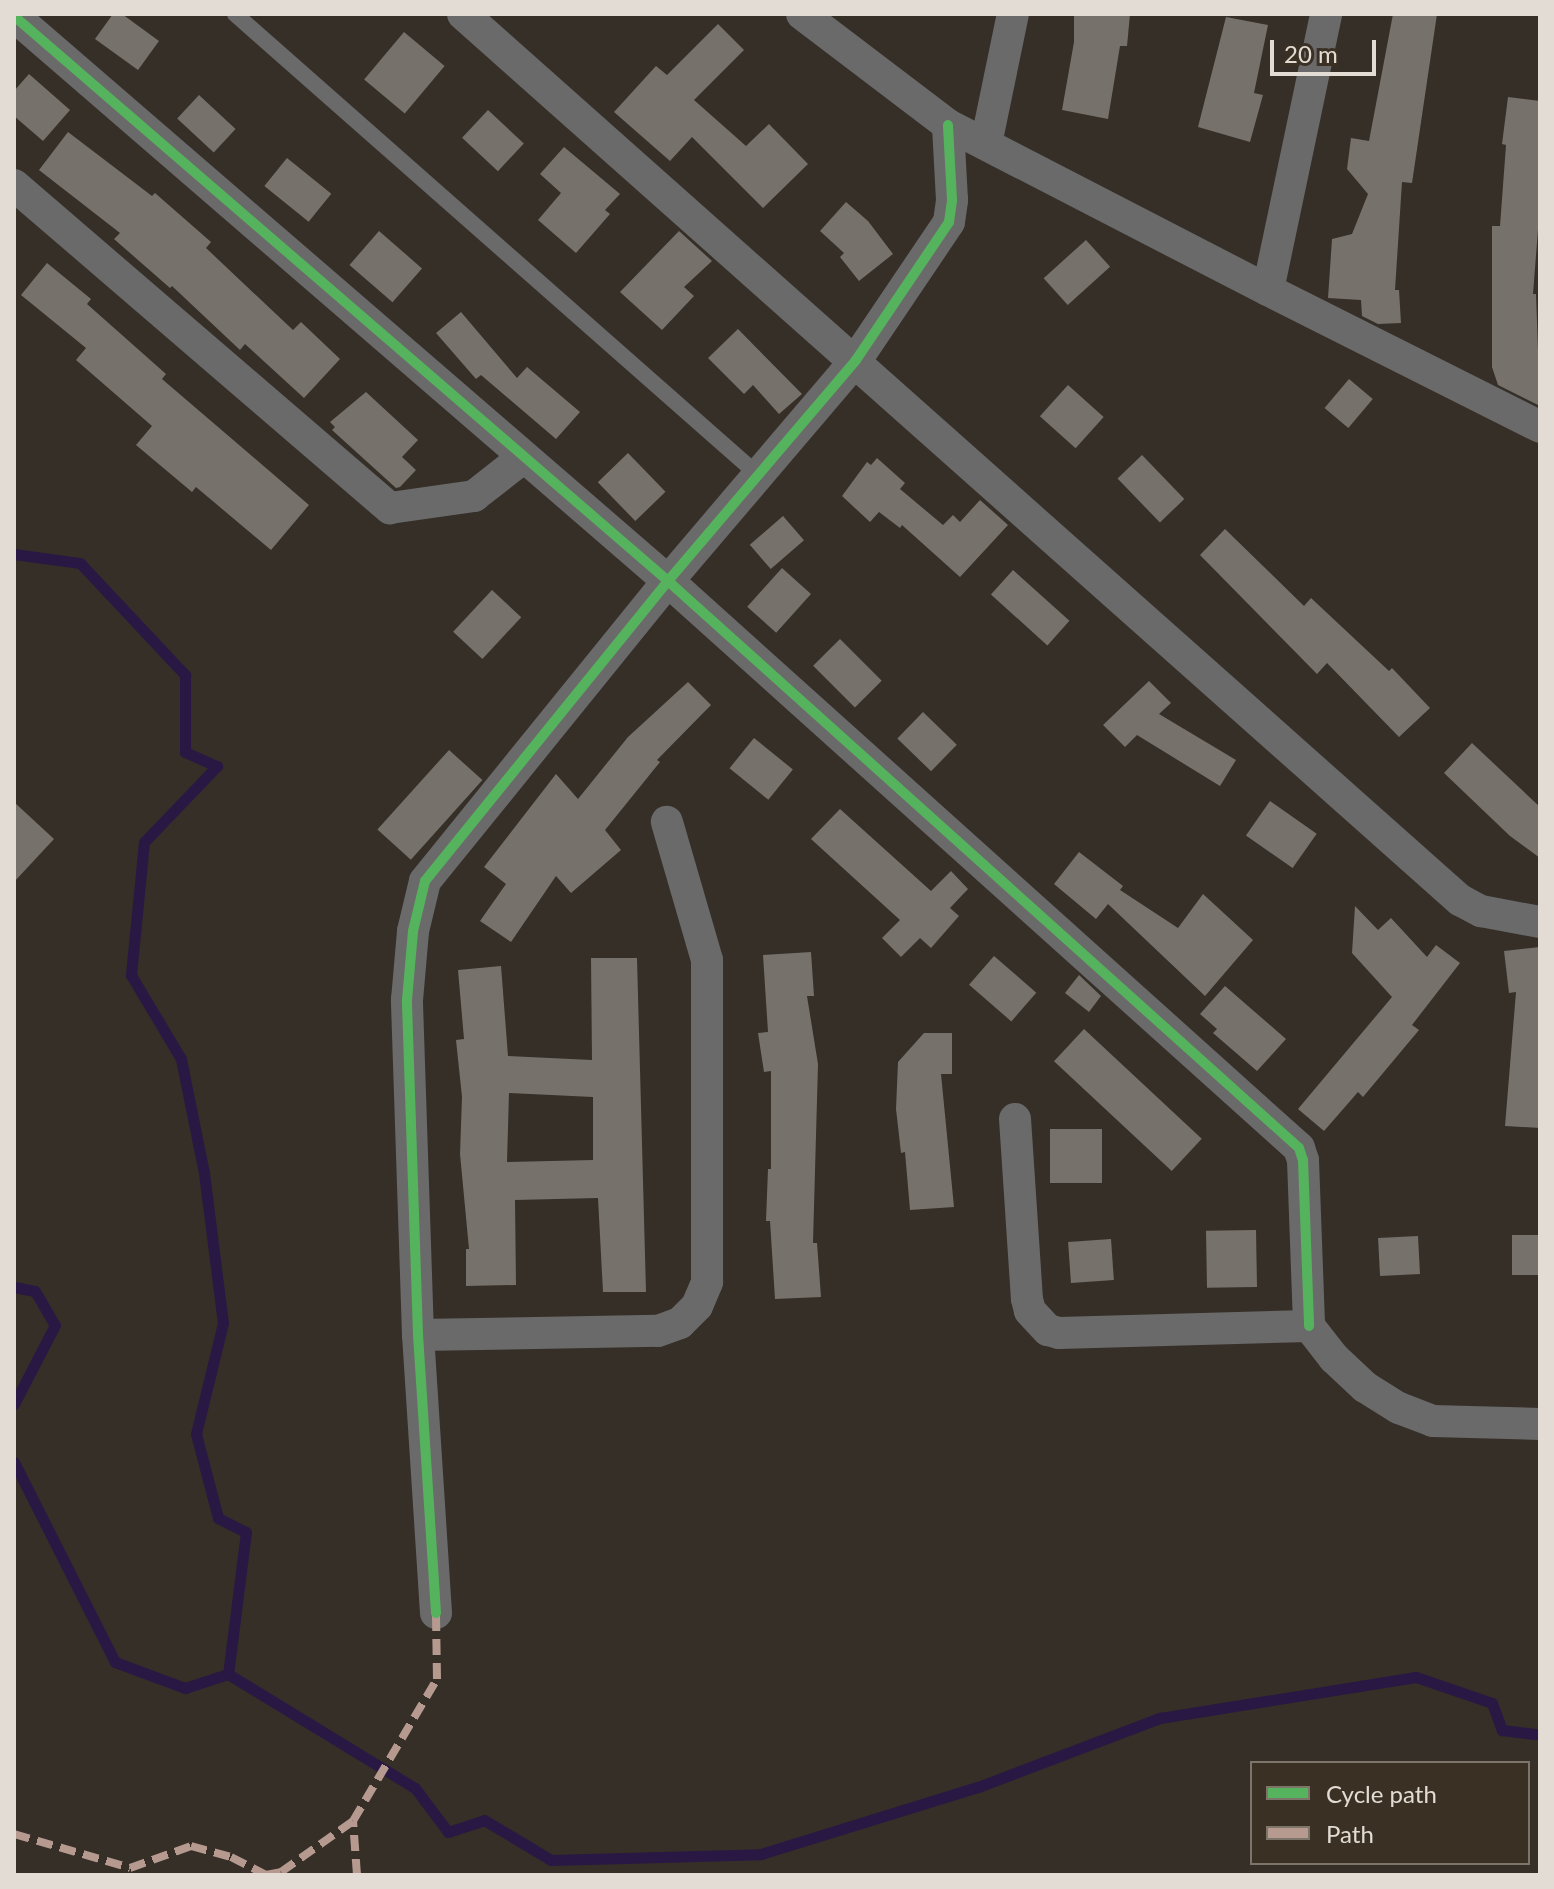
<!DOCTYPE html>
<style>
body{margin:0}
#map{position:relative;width:1554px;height:1889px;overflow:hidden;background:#352f28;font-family:Lato,sans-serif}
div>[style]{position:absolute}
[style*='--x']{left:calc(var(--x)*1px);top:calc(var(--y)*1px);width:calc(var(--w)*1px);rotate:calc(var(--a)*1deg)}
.stream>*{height:11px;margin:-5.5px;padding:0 5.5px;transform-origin:5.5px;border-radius:5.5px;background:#291843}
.building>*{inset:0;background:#76716b;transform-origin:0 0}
.lane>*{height:16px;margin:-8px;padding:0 8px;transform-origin:8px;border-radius:8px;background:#6b6a6a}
.street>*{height:32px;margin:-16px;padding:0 16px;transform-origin:16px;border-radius:16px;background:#6b6a6a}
.quiet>*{height:8px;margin-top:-4px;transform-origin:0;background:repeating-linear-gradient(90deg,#b69a8f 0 16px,transparent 0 24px)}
.cycleway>*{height:10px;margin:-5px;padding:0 5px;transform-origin:5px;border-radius:5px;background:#56b35d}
span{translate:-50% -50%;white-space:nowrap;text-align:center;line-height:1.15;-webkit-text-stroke:8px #3a3023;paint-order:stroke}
.frame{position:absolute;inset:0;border:16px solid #e2dcd4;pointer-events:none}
.legend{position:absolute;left:1250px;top:1761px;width:280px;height:104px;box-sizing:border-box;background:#3a3023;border:2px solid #7d756a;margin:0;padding:10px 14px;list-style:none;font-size:24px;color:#e2dcd4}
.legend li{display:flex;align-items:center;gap:16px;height:40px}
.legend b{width:40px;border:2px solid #7d756a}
.scale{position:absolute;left:1270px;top:40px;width:106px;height:36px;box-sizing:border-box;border:4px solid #e2dcd4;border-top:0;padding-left:10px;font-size:24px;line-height:28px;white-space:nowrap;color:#e2dcd4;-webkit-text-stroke:6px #3a3023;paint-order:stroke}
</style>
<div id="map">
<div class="stream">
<div style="--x:14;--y:554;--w:67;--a:7.8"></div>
<div style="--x:80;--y:563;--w:154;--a:46.8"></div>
<div style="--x:185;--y:675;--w:77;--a:90"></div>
<div style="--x:185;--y:752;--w:35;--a:24"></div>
<div style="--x:217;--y:766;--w:105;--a:133.8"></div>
<div style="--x:144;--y:842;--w:134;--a:95.6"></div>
<div style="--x:131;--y:975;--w:98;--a:59.2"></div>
<div style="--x:181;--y:1059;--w:116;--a:78.6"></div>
<div style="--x:204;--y:1173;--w:151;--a:82.8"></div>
<div style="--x:223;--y:1323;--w:114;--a:103.7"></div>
<div style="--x:196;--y:1434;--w:87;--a:75.3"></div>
<div style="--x:218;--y:1518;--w:31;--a:27"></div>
<div style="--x:246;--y:1532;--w:143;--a:97.2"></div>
<div style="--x:228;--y:1674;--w:219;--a:31.4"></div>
<div style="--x:415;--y:1788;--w:55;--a:53.1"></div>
<div style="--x:448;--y:1832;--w:38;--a:-18"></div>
<div style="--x:484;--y:1820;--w:78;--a:30.8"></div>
<div style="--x:551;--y:1860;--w:210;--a:-1.6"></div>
<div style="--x:761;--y:1854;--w:227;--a:-17.2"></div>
<div style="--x:978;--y:1787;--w:195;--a:-20.8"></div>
<div style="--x:1160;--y:1718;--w:259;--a:-9.1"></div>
<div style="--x:1416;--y:1677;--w:80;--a:18.9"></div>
<div style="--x:1492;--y:1703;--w:29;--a:70"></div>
<div style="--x:1502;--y:1730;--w:38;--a:7"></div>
<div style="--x:14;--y:1287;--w:21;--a:11"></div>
<div style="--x:35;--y:1291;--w:39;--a:60"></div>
<div style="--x:55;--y:1325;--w:89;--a:117.4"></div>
<div style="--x:14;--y:1462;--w:224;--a:63.2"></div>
<div style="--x:115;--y:1662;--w:75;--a:20.4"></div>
<div style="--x:185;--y:1688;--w:45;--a:-18"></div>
</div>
<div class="building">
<div style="clip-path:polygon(113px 14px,122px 14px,159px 41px,138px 70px,95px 39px)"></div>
<div style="clip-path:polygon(1074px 14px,1130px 14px,1127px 46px,1120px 46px,1108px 119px,1062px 110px,1074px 42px)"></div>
<div style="clip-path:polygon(1393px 14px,1437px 14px,1412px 183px,1402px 182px,1395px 290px,1399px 290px,1401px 323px,1378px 324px,1362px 316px,1361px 300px,1328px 298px,1332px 239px,1352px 234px,1368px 194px,1347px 169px,1351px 138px,1369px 141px)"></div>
<div style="clip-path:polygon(1226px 17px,1268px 25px,1254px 93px,1263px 95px,1250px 142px,1198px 127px)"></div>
<div style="clip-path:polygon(718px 24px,744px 50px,694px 100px,746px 146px,769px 124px,808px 164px,763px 208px,692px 137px,670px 161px,614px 112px,656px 66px,667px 75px)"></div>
<div style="left:404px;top:32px;width:53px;height:62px;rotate:40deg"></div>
<div style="clip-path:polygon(29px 74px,70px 110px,43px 141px,14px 116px,14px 91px)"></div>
<div style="left:199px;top:95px;width:50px;height:32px;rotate:43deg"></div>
<div style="clip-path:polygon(1508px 97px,1540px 101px,1540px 204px,1533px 294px,1536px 294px,1540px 406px,1498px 385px,1492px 367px,1492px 226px,1500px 226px,1506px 145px,1502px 144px)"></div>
<div style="left:488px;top:110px;width:49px;height:38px;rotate:43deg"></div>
<div style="clip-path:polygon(68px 132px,152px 196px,155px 193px,211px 242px,206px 248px,293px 330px,301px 322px,340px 359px,304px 398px,245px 344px,240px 350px,172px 286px,170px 288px,114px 239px,120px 233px,39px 170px)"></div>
<div style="clip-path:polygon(564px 147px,620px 194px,605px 210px,610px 214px,576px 253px,538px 220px,561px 193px,540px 174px)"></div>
<div style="left:287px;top:158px;width:57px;height:36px;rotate:39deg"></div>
<div style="clip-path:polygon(846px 202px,868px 221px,893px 254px,859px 281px,840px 257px,844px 253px,820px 231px)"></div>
<div style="left:379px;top:231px;width:57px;height:45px;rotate:41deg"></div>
<div style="clip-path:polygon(679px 231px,712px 261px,684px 287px,694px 296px,662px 330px,620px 292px)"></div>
<div style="left:1086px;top:240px;width:36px;height:57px;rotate:48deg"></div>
<div style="clip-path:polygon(47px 263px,91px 299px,87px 304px,166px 374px,162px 379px,309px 505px,271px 550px,196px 487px,192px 492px,136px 445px,152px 426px,76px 360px,86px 348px,21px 295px)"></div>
<div style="clip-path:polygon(461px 312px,517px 378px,527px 367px,580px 412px,556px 439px,481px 375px,476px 379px,436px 333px)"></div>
<div style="clip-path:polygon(738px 329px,802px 394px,779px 414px,753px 385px,744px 394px,708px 358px)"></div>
<div style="left:1349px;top:379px;width:31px;height:38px;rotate:40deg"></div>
<div style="left:1068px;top:385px;width:48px;height:42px;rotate:42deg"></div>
<div style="clip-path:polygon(366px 392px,418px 440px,402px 457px,416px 470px,400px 487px,396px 488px,332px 430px,335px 427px,330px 422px)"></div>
<div style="left:628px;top:453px;width:54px;height:42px;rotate:46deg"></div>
<div style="left:1142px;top:455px;width:61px;height:34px;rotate:46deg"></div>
<div style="clip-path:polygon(877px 458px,905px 483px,900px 489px,943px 525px,953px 515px,960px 522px,980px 500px,1008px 525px,960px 577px,902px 525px,900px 528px,879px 512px,870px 522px,842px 496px,867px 462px,871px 465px)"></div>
<div style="left:783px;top:516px;width:32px;height:44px;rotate:49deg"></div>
<div style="clip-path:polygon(1225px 529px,1304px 606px,1311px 598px,1389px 671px,1392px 668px,1430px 708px,1399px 737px,1327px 663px,1317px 674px,1200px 555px)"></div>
<div style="left:782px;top:568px;width:39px;height:52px;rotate:42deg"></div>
<div style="left:1013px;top:570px;width:76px;height:33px;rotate:42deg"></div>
<div style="left:492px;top:590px;width:40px;height:57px;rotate:43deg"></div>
<div style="left:840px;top:639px;width:59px;height:38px;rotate:45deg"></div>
<div style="clip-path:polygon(1149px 681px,1171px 703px,1159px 714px,1236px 760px,1220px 786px,1137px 735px,1125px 747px,1103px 725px)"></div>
<div style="clip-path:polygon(688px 682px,711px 705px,657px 760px,660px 762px,605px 830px,621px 850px,571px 893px,556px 876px,511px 942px,480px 921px,506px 884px,484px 867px,556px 774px,578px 799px,628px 737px)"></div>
<div style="left:923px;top:712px;width:47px;height:37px;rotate:44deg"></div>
<div style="left:754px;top:738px;width:50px;height:39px;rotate:39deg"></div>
<div style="clip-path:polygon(1472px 743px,1540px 807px,1540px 858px,1510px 836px,1444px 773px)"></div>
<div style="left:449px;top:750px;width:45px;height:107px;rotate:42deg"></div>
<div style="left:1270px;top:801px;width:57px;height:42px;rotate:35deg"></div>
<div style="clip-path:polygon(14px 802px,54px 839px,14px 882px)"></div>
<div style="clip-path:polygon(840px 809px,931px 891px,951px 871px,968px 889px,950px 908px,959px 916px,931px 948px,920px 938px,901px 957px,882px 938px,900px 920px,811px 839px)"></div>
<div style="clip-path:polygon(1079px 852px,1123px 886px,1120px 890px,1178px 928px,1203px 894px,1253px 940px,1205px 996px,1108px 904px,1096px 919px,1054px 884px)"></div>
<div style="clip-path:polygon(1355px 906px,1378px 930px,1391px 918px,1427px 957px,1436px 945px,1460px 963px,1412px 1025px,1419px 1030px,1363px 1097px,1358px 1092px,1324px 1131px,1298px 1109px,1392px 997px,1352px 953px)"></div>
<div style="clip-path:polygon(1540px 947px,1540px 1128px,1505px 1126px,1516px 992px,1509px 993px,1504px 951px)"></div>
<div style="clip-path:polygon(811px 952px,814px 996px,807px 996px,818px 1064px,813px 1243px,817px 1243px,821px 1297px,775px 1299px,770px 1221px,766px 1221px,768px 1169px,771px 1169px,771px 1071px,764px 1072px,758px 1033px,768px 1032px,763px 955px)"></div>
<div style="left:994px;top:956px;width:56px;height:38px;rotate:41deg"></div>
<div style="clip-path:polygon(evenodd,591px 958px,637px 958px,646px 1292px,603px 1292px,598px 1198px,515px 1200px,516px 1285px,466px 1286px,466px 1249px,469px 1249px,460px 1154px,462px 1097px,456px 1040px,464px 1039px,458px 970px,501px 966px,508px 1056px,592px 1060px,591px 958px,509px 1093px,593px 1097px,593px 1160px,507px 1162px,509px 1093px)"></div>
<div style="clip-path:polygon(1079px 975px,1101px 996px,1089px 1012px,1065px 993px)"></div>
<div style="clip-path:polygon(1225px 986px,1286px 1039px,1257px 1071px,1213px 1033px,1217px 1029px,1200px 1014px)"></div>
<div style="left:1084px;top:1029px;width:161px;height:44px;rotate:43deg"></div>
<div style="clip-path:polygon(924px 1033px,952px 1033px,952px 1074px,941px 1074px,954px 1207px,910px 1210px,905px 1152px,901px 1153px,896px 1109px,898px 1062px)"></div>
<div style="left:1102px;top:1129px;width:54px;height:52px;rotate:90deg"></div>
<div style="left:1256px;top:1230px;width:57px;height:50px;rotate:89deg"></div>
<div style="left:1540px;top:1235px;width:40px;height:28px;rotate:90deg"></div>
<div style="left:1418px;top:1236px;width:38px;height:40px;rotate:87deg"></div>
<div style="left:1111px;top:1239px;width:41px;height:43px;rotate:86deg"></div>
</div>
<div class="lane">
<div style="--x:235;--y:14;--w:697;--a:41.39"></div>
</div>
<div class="street">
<div style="--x:463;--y:14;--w:1334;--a:41.63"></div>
<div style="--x:1460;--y:900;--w:24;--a:28"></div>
<div style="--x:1481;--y:911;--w:60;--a:10.6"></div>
<div style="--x:802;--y:14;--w:183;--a:37.2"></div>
<div style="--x:948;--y:125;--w:360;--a:27.3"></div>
<div style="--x:1268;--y:290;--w:282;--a:-78.1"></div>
<div style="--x:14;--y:16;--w:864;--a:40.82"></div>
<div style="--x:668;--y:581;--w:848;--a:41.94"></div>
<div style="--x:1299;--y:1148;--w:13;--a:72"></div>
<div style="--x:1303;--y:1160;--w:166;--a:87.9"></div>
<div style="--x:986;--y:144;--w:133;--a:-78.3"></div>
<div style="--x:14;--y:185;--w:496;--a:40.7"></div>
<div style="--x:390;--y:508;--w:85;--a:-8.1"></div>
<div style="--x:474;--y:496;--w:63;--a:-38"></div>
<div style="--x:1268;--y:290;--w:305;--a:26.7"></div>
<div style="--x:1015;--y:1119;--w:180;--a:86.2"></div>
<div style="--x:1027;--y:1299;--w:12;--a:76"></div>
<div style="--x:1030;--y:1311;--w:26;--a:47"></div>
<div style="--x:1048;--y:1330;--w:11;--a:15"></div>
<div style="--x:1059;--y:1333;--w:250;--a:-1.6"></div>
<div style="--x:1309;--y:1326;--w:41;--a:52"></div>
<div style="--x:1334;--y:1358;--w:42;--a:43.1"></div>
<div style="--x:1365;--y:1387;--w:40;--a:32"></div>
<div style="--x:1399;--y:1408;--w:36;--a:21"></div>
<div style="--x:1433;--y:1421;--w:107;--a:1.6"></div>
<div style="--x:418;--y:1335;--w:240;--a:-1"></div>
<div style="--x:658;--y:1331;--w:23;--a:-20"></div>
<div style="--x:680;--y:1323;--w:24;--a:-45"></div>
<div style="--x:697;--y:1306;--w:26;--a:-67"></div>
<div style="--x:707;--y:1282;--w:322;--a:-90"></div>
<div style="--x:707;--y:960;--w:144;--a:-106.2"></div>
<div style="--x:436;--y:1613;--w:279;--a:-93.7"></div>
<div style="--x:418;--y:1335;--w:335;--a:-91.9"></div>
<div style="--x:407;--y:1000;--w:69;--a:-85"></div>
<div style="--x:413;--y:931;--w:51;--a:-76.5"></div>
<div style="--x:425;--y:881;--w:386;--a:-51"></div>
<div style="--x:668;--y:581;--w:290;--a:-49.6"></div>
<div style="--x:856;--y:360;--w:166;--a:-56"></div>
<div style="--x:949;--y:222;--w:22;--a:-82"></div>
<div style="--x:952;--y:200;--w:75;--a:-93.1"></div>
</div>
<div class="quiet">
<div style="--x:14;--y:1834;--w:121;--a:16.3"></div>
<div style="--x:130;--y:1868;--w:65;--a:-19.8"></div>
<div style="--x:191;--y:1846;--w:41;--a:15.4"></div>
<div style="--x:231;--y:1857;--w:39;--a:27"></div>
<div style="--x:266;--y:1875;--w:15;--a:-11"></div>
<div style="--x:281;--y:1872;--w:88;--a:-35.3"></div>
<div style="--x:357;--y:1875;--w:54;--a:-94.2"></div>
<div style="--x:353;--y:1821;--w:165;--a:-59.4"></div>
<div style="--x:437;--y:1679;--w:66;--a:-90.9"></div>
</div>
<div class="cycleway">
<div style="--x:14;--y:16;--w:864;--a:40.82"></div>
<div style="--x:668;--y:581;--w:848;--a:41.94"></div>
<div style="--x:1299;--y:1148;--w:13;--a:72"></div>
<div style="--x:1303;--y:1160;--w:166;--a:87.9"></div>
<div style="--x:436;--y:1613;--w:279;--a:-93.7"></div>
<div style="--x:418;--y:1335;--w:335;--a:-91.9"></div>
<div style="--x:407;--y:1000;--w:69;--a:-85"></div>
<div style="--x:413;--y:931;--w:51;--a:-76.5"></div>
<div style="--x:425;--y:881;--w:386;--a:-51"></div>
<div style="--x:668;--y:581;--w:290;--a:-49.6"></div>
<div style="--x:856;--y:360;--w:166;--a:-56"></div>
<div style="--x:949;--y:222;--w:22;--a:-82"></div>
<div style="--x:952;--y:200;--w:75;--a:-93.1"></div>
</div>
<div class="frame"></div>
<ul class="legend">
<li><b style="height:10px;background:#56b35d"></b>Cycle path</li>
<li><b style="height:10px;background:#b69a8f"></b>Path</li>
</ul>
<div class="scale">20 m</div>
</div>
